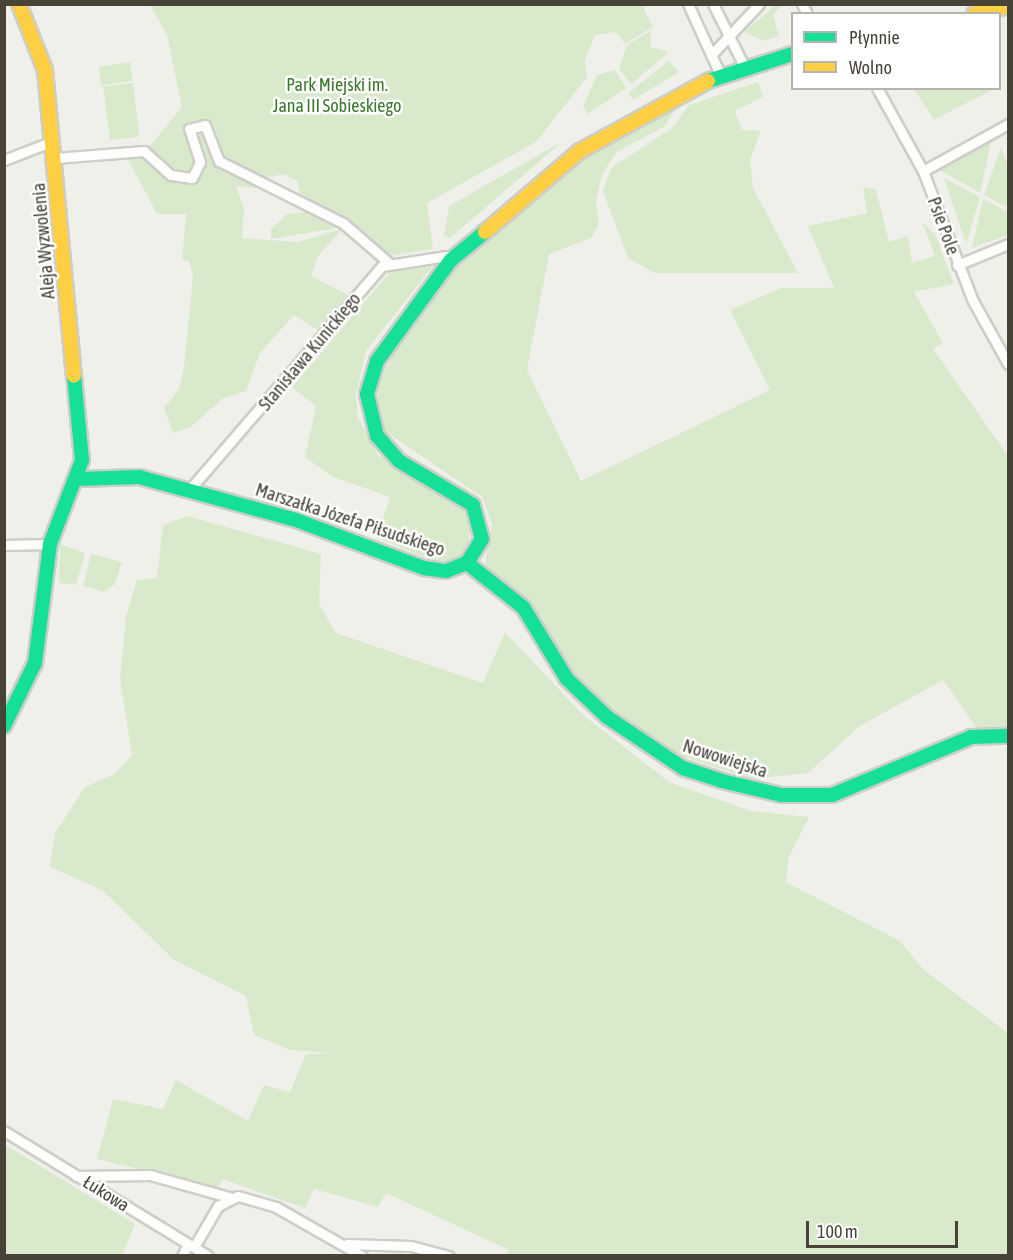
<!DOCTYPE html>
<meta charset="utf-8">
<style>
body{margin:0}
#map{position:relative;width:1013px;height:1260px;overflow:hidden;background:#f0f0eb;font-family:"Asap Condensed",sans-serif}
div>[style]{position:absolute}
[style*='--x']{left:calc(var(--x)*1px);top:calc(var(--y)*1px);width:calc(var(--w)*1px);rotate:calc(var(--a)*1deg)}
.green>*{inset:0;background:#d9eacc;transform-origin:0 0}
.roads{filter:drop-shadow(2px 0 #cecec8) drop-shadow(-2px 0 #cecec8) drop-shadow(0 2px #cecec8) drop-shadow(0 -2px #cecec8)}
.street>*{height:9px;margin:-4.5px;padding:0 4.5px;transform-origin:4.5px;border-radius:4.5px;background:#fdfdfc}
.fast>*{height:14px;margin:-7px;padding:0 7px;transform-origin:7px;border-radius:7px;background:#16e098}
.slow>*{height:14px;margin:-7px;padding:0 7px;transform-origin:7px;border-radius:7px;background:#ffcf43}
span{translate:-50% -50%;white-space:nowrap;text-align:center;line-height:1.15;-webkit-text-stroke:5px #fff;paint-order:stroke}
.park-label{font-size:18px;color:#3b772c}
.street-label{font-size:18px;color:#474337}
.frame{position:absolute;inset:0;border:6px solid #474337;pointer-events:none}
.legend{position:absolute;left:791px;top:12px;width:210px;height:78px;box-sizing:border-box;background:#fff;border:2px solid #b5b4af;margin:0;padding:8px 10px;list-style:none;font-size:18px;color:#474337}
.legend li{display:flex;align-items:center;gap:12px;height:30px}
.legend b{width:30px;border:2px solid #b5b4af}
.scale{position:absolute;left:806px;top:1221px;width:152px;height:27px;box-sizing:border-box;border:3px solid #474337;border-top:0;padding-left:8px;font-size:18px;line-height:21px;white-space:nowrap;color:#474337;-webkit-text-stroke:4px #fff;paint-order:stroke}
</style>
<div id="map">
<div class="green">
<div style="clip-path:polygon(777px 4px,783px 5px,773px 14px,779px 36px,763px 41px,744px 32px)"></div>
<div style="clip-path:polygon(evenodd,150px 5px,647px 5px,643px 7px,653px 27px,625px 44px,616px 32px,595px 35px,585px 60px,587px 77px,536px 142px,427px 203px,433px 249px,381px 257px,348px 229px,340px 232px,318px 256px,311px 276px,348px 295px,328px 322px,319px 331px,294px 315px,260px 353px,246px 391px,222px 399px,191px 427px,173px 433px,164px 408px,179px 389px,184px 367px,193px 276px,189px 261px,182px 260px,186px 214px,157px 214px,123px 150px,149px 147px,182px 107px,167px 35px,150px 5px,284px 174px,297px 181px,303px 202px,348px 227px,298px 242px,242px 238px,244px 209px,236px 186px,257px 188px,264px 178px,284px 174px)"></div>
<div style="clip-path:polygon(650px 31px,651px 47px,669px 52px,631px 84px,619px 69px,627px 45px)"></div>
<div style="clip-path:polygon(669px 61px,679px 72px,633px 100px,628px 93px)"></div>
<div style="left:130px;top:62px;width:19px;height:32px;rotate:81deg"></div>
<div style="clip-path:polygon(615px 70px,626px 88px,588px 114px,583px 107px,597px 75px)"></div>
<div style="clip-path:polygon(758px 82px,763px 97px,735px 111px,742px 130px,761px 131px,750px 160px,753px 188px,798px 273px,655px 273px,628px 258px,603px 191px,611px 168px,672px 128px,689px 105px)"></div>
<div style="left:133px;top:83px;width:54px;height:30px;rotate:83deg"></div>
<div style="clip-path:polygon(914px 89px,994px 89px,934px 120px)"></div>
<div style="clip-path:polygon(684px 94px,665px 126px,617px 152px,602px 174px,596px 200px,599px 224px,591px 238px,549px 254px,527px 370px,581px 481px,770px 390px,730px 310px,781px 288px,834px 288px,808px 226px,867px 213px,863px 188px,876px 189px,889px 242px,908px 236px,912px 263px,935px 256px,922px 222px,935px 234px,954px 284px,914px 292px,943px 343px,933px 349px,1008px 456px,1008px 729px,979px 731px,943px 680px,860px 726px,808px 773px,752px 779px,684px 757px,610px 709px,569px 671px,521px 595px,484px 568px,492px 524px,482px 497px,386px 432px,378px 412px,378px 384px,418px 307px,513px 214px,610px 136px)"></div>
<div style="clip-path:polygon(563px 141px,450px 238px,444px 236px,449px 206px)"></div>
<div style="clip-path:polygon(991px 142px,980px 193px,940px 170px,940px 169px)"></div>
<div style="clip-path:polygon(1001px 147px,1008px 165px,1008px 208px,984px 195px)"></div>
<div style="clip-path:polygon(944px 178px,980px 197px,966px 244px)"></div>
<div style="clip-path:polygon(983px 199px,1008px 212px,1008px 235px,972px 248px)"></div>
<div style="clip-path:polygon(306px 212px,336px 228px,271px 239px,271px 229px,287px 214px)"></div>
<div style="clip-path:polygon(428px 263px,432px 267px,366px 351px,356px 395px,358px 418px,378px 455px,461px 505px,472px 519px,467px 551px,443px 565px,377px 538px,390px 497px,333px 477px,305px 457px,316px 406px,292px 387px,397px 264px)"></div>
<div style="clip-path:polygon(188px 516px,321px 554px,319px 604px,336px 633px,483px 683px,505px 632px,583px 715px,669px 782px,751px 811px,809px 817px,789px 857px,786px 882px,900px 941px,924px 970px,1008px 1033px,1008px 1255px,507px 1255px,509px 1250px,386px 1193px,378px 1207px,314px 1189px,305px 1208px,222px 1179px,218px 1188px,97px 1159px,113px 1099px,163px 1109px,176px 1080px,248px 1121px,264px 1085px,290px 1092px,306px 1054px,334px 1053px,290px 1050px,254px 1035px,246px 996px,174px 960px,102px 890px,50px 867px,55px 833px,85px 787px,115px 774px,132px 755px,120px 679px,126px 616px,137px 580px,157px 578px,163px 525px)"></div>
<div style="clip-path:polygon(60px 544px,85px 553px,76px 585px,59px 583px)"></div>
<div style="clip-path:polygon(91px 554px,122px 562px,115px 584px,104px 592px,83px 586px)"></div>
<div style="clip-path:polygon(4px 1144px,135px 1224px,122px 1255px,5px 1255px)"></div>
</div>
<div class="roads">
<div class="street">
<div style="--x:688;--y:4;--w:77;--a:65.4"></div>
<div style="--x:713;--y:4;--w:69;--a:63.4"></div>
<div style="--x:802;--y:4;--w:11;--a:63"></div>
<div style="--x:711;--y:55;--w:70;--a:-46.7"></div>
<div style="--x:877;--y:88;--w:95;--a:61"></div>
<div style="--x:923;--y:171;--w:139;--a:69"></div>
<div style="--x:973;--y:301;--w:72;--a:60.9"></div>
<div style="--x:55;--y:158;--w:89;--a:-4.5"></div>
<div style="--x:144;--y:151;--w:36;--a:42"></div>
<div style="--x:171;--y:175;--w:21;--a:8"></div>
<div style="--x:192;--y:178;--w:18;--a:-63"></div>
<div style="--x:200;--y:162;--w:35;--a:-108"></div>
<div style="--x:189;--y:129;--w:16;--a:-14"></div>
<div style="--x:205;--y:125;--w:39;--a:69"></div>
<div style="--x:219;--y:161;--w:139;--a:26.6"></div>
<div style="--x:343;--y:223;--w:60;--a:40.9"></div>
<div style="--x:4;--y:160;--w:53;--a:-21.2"></div>
<div style="--x:923;--y:171;--w:97;--a:-28.9"></div>
<div style="--x:957;--y:265;--w:55;--a:-22.4"></div>
<div style="--x:190;--y:489;--w:294;--a:-49.3"></div>
<div style="--x:382;--y:266;--w:65;--a:-8.9"></div>
<div style="--x:446;--y:256;--w:6;--a:39"></div>
<div style="--x:4;--y:545;--w:46;--a:-1.2"></div>
<div style="--x:4;--y:1131;--w:239;--a:31.5"></div>
<div style="--x:76;--y:1176;--w:74;--a:-0.8"></div>
<div style="--x:150;--y:1175;--w:82;--a:15.6"></div>
<div style="--x:347;--y:1244;--w:64;--a:1.8"></div>
<div style="--x:411;--y:1246;--w:39;--a:15"></div>
<div style="--x:194;--y:1247;--w:48;--a:-59.7"></div>
<div style="--x:218;--y:1206;--w:22;--a:-27"></div>
<div style="--x:238;--y:1196;--w:40;--a:16"></div>
<div style="--x:276;--y:1207;--w:99;--a:29.7"></div>
<div style="--x:182;--y:1256;--w:13;--a:-63"></div>
</div>
<div class="fast">
<div style="--x:708;--y:81;--w:88;--a:-17.8"></div>
<div style="--x:78;--y:479;--w:61;--a:-1.9"></div>
<div style="--x:139;--y:477;--w:163;--a:15.3"></div>
<div style="--x:296;--y:520;--w:137;--a:20.6"></div>
<div style="--x:424;--y:568;--w:22;--a:8"></div>
<div style="--x:446;--y:571;--w:22;--a:-21"></div>
<div style="--x:467;--y:563;--w:28;--a:-58"></div>
<div style="--x:482;--y:539;--w:35;--a:-105"></div>
<div style="--x:473;--y:505;--w:86;--a:-149.3"></div>
<div style="--x:399;--y:461;--w:33;--a:-131"></div>
<div style="--x:377;--y:436;--w:43;--a:-103.4"></div>
<div style="--x:367;--y:394;--w:34;--a:-73"></div>
<div style="--x:377;--y:361;--w:125;--a:-53.8"></div>
<div style="--x:451;--y:260;--w:44;--a:-39.5"></div>
<div style="--x:467;--y:563;--w:71;--a:38.2"></div>
<div style="--x:523;--y:607;--w:84;--a:58.6"></div>
<div style="--x:567;--y:679;--w:55;--a:43.5"></div>
<div style="--x:607;--y:717;--w:92;--a:33.9"></div>
<div style="--x:683;--y:768;--w:41;--a:18.4"></div>
<div style="--x:722;--y:781;--w:61;--a:13.3"></div>
<div style="--x:781;--y:795;--w:51;--a:0"></div>
<div style="--x:832;--y:795;--w:151;--a:-22.6"></div>
<div style="--x:971;--y:737;--w:37;--a:-2"></div>
<div style="--x:4;--y:726;--w:70;--a:-63.8"></div>
<div style="--x:35;--y:663;--w:120;--a:-82.8"></div>
<div style="--x:50;--y:544;--w:90;--a:-69.1"></div>
<div style="--x:82;--y:460;--w:84;--a:-95.4"></div>
</div>
<div class="slow">
<div style="--x:19;--y:4;--w:71;--a:68.5"></div>
<div style="--x:45;--y:70;--w:307;--a:84.6"></div>
<div style="--x:974;--y:14;--w:35;--a:-13"></div>
<div style="--x:485;--y:232;--w:125;--a:-40.5"></div>
<div style="--x:580;--y:151;--w:146;--a:-28.7"></div>
</div>
</div>
<div class="park-label">
<span style="left:337px;top:96px">Park Miejski im.<br>Jana III Sobieskiego</span>
</div>
<div class="street-label">
<span style="left:943px;top:226px;rotate:70deg">Psie Pole</span>
<span style="left:44px;top:241px;rotate:-95deg">Aleja Wyzwolenia</span>
<span style="left:310px;top:352px;rotate:-50deg">Stanisława Kunickiego</span>
<span style="left:350px;top:520px;rotate:18deg">Marszałka Józefa Piłsudskiego</span>
<span style="left:725px;top:759px;rotate:18deg">Nowowiejska</span>
<span style="left:106px;top:1194px;rotate:32deg">Łukowa</span>
</div>
<div class="frame"></div>
<ul class="legend">
<li><b style="height:8px;background:#16e098"></b>Płynnie</li>
<li><b style="height:8px;background:#ffcf43"></b>Wolno</li>
</ul>
<div class="scale">100 m</div>
</div>
